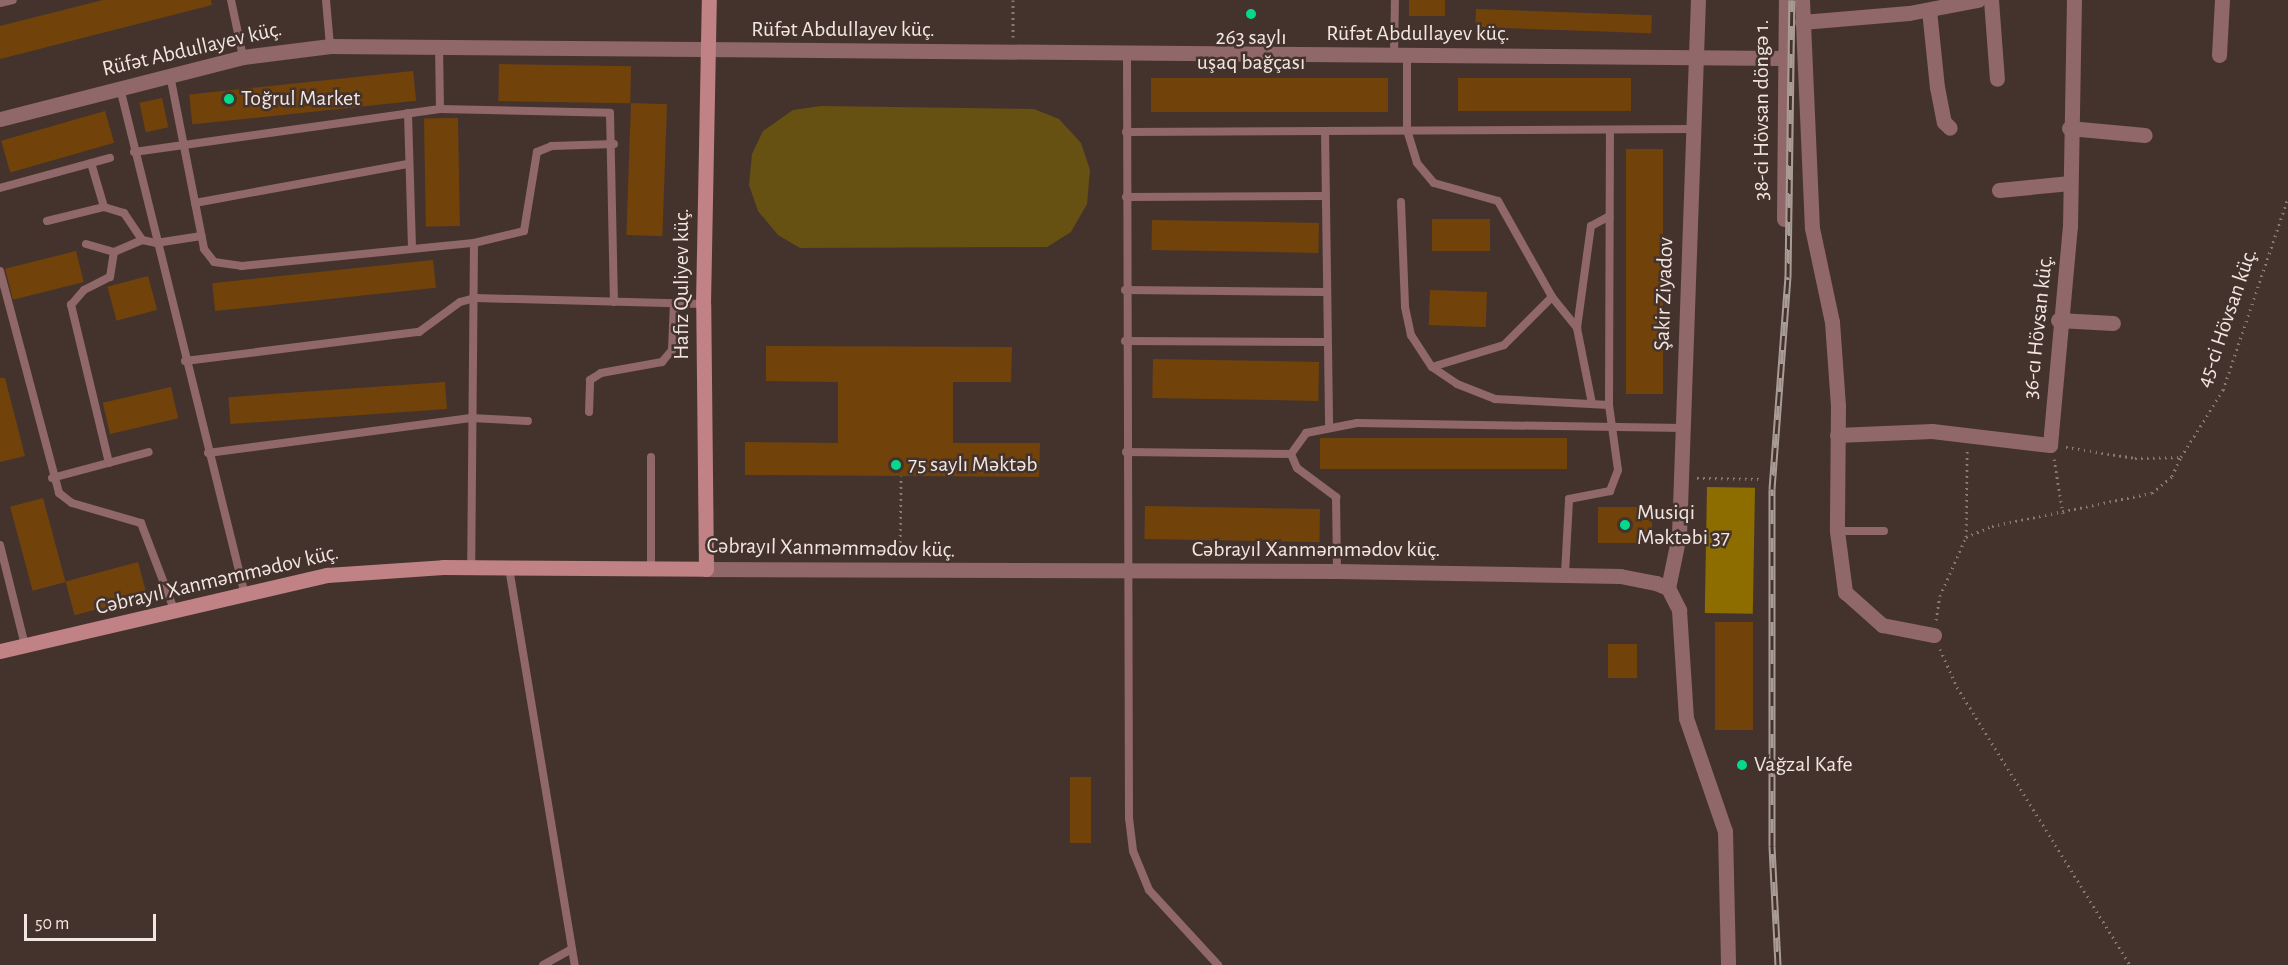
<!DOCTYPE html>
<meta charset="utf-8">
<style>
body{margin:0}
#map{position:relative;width:2288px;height:965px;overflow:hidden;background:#44332d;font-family:"Alegreya Sans",sans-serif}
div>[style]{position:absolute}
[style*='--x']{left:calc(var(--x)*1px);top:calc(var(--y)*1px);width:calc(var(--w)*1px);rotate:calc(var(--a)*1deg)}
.green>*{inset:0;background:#665012}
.forest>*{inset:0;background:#8d6c00;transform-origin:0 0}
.building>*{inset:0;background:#71430b;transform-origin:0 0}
.path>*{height:3px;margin-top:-1.5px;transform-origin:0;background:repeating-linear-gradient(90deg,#887974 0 1.5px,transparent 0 6px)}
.lane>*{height:8px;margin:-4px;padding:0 4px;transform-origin:4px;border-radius:4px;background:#906869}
.street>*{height:15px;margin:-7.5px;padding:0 7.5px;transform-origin:7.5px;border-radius:7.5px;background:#906869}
.secondary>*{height:15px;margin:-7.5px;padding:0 7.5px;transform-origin:7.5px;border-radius:7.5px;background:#c08284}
.rail>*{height:7px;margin-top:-3.5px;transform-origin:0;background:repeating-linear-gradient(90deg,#44332d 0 14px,#a99c97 0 28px);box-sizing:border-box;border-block:2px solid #a99c97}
.dots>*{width:16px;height:16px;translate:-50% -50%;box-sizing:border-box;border:3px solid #44332d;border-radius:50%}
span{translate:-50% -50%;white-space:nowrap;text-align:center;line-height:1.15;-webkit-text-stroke:5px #44332d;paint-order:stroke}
.street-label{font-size:22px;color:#f1e6e2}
.poi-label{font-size:22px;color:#f1e6e2}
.left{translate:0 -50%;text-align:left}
.scale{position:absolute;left:24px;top:914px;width:132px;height:27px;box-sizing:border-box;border:3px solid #f1e6e2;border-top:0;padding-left:8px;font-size:18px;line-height:21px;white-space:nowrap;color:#f1e6e2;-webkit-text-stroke:4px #44332d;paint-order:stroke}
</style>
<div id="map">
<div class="green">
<div style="clip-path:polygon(821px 106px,1034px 109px,1059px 119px,1081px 143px,1090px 170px,1087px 204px,1071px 232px,1047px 247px,800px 248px,778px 235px,758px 211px,749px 185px,752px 154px,763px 131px,793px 110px)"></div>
</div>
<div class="forest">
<div style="left:1707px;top:487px;width:48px;height:126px;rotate:1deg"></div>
</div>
<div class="building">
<div style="clip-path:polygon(103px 0,211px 0,212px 5px,0 59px,0 26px)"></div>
<div style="left:1409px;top:0;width:36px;height:16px"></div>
<div style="left:1476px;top:9px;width:176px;height:18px;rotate:2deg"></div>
<div style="left:499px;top:64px;width:132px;height:37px;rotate:1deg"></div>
<div style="left:413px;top:71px;width:30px;height:225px;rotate:84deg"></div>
<div style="left:1151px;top:78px;width:237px;height:34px"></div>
<div style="left:1631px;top:78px;width:33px;height:173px;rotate:90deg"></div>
<div style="left:162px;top:98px;width:30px;height:23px;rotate:78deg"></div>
<div style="left:631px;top:103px;width:36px;height:132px;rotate:2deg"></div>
<div style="left:105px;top:111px;width:33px;height:108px;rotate:74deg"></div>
<div style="left:458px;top:118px;width:108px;height:34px;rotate:89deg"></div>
<div style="left:1626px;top:149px;width:37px;height:245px"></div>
<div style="left:1490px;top:219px;width:32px;height:58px;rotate:90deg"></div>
<div style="left:1152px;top:220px;width:167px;height:30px;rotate:1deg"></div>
<div style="left:76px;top:251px;width:32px;height:73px;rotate:76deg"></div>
<div style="left:433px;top:260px;width:28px;height:222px;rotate:84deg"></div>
<div style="left:148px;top:276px;width:35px;height:42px;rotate:75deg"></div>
<div style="left:1430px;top:290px;width:57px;height:35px;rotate:2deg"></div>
<div style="clip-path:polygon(766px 346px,1012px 347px,1011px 382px,953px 382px,953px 443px,1040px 443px,1039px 477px,745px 475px,745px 442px,838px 443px,838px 382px,766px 381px)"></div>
<div style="left:1153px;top:359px;width:166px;height:39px;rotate:1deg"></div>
<div style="clip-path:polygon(0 378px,5px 378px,25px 456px,0 462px)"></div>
<div style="left:445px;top:382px;width:27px;height:217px;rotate:86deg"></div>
<div style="left:171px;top:387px;width:32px;height:70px;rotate:77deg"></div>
<div style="left:1320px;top:438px;width:247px;height:31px"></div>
<div style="left:43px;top:498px;width:87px;height:34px;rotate:75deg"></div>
<div style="left:1145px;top:506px;width:175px;height:33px;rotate:1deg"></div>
<div style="left:1598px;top:507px;width:54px;height:36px"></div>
<div style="left:138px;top:562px;width:35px;height:75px;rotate:75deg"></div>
<div style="left:1715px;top:622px;width:38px;height:108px"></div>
<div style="left:1608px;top:644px;width:29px;height:34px"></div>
<div style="left:1070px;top:777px;width:21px;height:66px"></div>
</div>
<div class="path">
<div style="--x:1013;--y:37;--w:37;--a:-90"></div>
<div style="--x:2066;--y:447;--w:70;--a:9.1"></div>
<div style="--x:2135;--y:458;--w:46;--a:-1.2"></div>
<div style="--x:2181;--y:457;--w:79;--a:-57.9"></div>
<div style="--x:2223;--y:390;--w:203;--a:-71.3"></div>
<div style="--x:2054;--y:459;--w:55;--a:80.5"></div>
<div style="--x:1697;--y:478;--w:65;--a:0.9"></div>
<div style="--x:1966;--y:537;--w:87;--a:-89.3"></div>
<div style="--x:900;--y:554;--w:78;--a:-89.3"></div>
<div style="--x:1936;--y:620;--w:24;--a:-81"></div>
<div style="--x:1940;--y:596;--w:64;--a:-66.2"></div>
<div style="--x:1966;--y:537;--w:28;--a:-23"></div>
<div style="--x:1992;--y:526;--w:163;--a:-11.7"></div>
<div style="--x:2152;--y:493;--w:26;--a:-40"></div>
<div style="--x:2172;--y:476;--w:21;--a:-65"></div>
<div style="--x:1940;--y:649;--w:42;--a:65.9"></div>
<div style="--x:1957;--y:687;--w:327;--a:58.1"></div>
</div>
<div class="lane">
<div style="--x:231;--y:0;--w:58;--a:78.1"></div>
<div style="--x:326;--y:0;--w:46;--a:85"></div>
<div style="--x:0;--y:3;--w:13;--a:-13"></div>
<div style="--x:439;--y:46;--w:63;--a:89.1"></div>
<div style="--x:1127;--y:54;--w:764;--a:89.85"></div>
<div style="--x:1129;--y:818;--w:33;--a:83"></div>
<div style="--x:1133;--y:851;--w:42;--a:67.7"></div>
<div style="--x:1149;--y:890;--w:102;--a:47.4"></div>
<div style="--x:1394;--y:55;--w:55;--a:-89"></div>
<div style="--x:1407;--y:57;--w:73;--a:90"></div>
<div style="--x:1407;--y:130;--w:34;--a:73"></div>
<div style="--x:1417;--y:163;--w:26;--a:50"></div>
<div style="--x:1434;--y:183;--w:66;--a:15.7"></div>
<div style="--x:1498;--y:201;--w:110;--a:60.6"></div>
<div style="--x:1552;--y:297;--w:40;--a:51"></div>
<div style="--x:1577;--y:328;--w:77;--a:78.8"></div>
<div style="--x:170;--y:75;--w:177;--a:78.9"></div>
<div style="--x:204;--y:249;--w:16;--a:52"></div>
<div style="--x:214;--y:262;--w:28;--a:8"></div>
<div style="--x:242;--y:266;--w:233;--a:-5.7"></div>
<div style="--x:474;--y:243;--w:324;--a:90.5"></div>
<div style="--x:120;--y:88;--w:522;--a:76.15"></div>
<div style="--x:408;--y:113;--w:133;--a:88.3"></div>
<div style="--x:1325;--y:131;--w:294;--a:89.2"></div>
<div style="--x:1126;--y:132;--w:566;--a:-0.3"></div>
<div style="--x:134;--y:152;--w:309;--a:-8"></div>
<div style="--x:440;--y:109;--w:170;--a:1.3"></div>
<div style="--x:610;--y:113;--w:189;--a:88.8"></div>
<div style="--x:91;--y:163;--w:46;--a:73.5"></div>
<div style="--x:104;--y:207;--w:21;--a:17"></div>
<div style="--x:124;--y:213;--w:32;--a:56"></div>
<div style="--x:142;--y:240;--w:14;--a:12"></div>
<div style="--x:156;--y:243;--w:46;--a:-8.8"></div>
<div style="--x:0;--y:188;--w:114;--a:-15.3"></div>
<div style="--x:1126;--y:197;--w:199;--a:-0.3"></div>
<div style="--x:1401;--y:202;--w:105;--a:87.8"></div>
<div style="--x:1405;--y:307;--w:29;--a:78"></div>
<div style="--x:1411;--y:335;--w:38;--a:57"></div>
<div style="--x:1432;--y:367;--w:30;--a:34"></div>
<div style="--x:1457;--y:384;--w:41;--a:21.5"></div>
<div style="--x:1495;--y:399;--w:114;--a:3"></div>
<div style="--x:195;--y:203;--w:216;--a:-10.4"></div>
<div style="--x:47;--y:221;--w:59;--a:-13.8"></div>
<div style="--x:474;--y:243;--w:51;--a:-13.5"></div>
<div style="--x:524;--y:231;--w:80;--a:-80.7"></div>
<div style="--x:537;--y:152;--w:16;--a:-22"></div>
<div style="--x:552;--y:146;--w:62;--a:-1.8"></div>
<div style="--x:86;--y:244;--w:29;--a:16"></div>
<div style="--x:0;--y:271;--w:230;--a:75.1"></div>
<div style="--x:59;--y:493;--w:16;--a:38"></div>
<div style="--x:72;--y:503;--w:72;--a:16.2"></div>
<div style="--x:141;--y:523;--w:95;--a:69.1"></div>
<div style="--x:1125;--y:290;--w:200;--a:0.6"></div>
<div style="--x:1577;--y:328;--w:103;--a:-82.2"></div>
<div style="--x:1591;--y:226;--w:21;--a:-28"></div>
<div style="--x:1125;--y:341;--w:202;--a:0.3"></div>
<div style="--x:185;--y:361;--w:236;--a:-7.1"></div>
<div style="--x:419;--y:332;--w:51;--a:-36.2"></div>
<div style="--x:460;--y:302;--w:16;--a:-15"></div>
<div style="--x:475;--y:298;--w:228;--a:1.5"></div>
<div style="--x:1432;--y:367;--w:75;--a:-17"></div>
<div style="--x:1504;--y:345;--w:68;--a:-45"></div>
<div style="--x:589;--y:412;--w:32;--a:-88"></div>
<div style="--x:590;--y:380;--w:13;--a:-32"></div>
<div style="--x:601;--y:373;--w:62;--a:-10.2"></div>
<div style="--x:662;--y:362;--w:16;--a:-50"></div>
<div style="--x:672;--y:350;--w:47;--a:-87.6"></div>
<div style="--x:1126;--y:452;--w:165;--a:0.7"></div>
<div style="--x:1291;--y:454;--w:26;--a:-54"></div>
<div style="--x:1306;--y:433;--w:52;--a:-11.1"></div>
<div style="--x:1357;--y:423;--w:325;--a:0.9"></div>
<div style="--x:208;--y:453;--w:265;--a:-7.6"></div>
<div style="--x:471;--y:418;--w:57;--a:3"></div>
<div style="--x:1291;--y:454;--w:15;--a:67"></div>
<div style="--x:1297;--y:468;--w:49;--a:36.6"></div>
<div style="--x:1336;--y:497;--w:74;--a:89.2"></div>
<div style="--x:109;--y:463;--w:163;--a:-103.5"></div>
<div style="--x:71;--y:305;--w:20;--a:-49"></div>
<div style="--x:84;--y:290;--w:29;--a:-27"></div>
<div style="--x:110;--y:277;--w:25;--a:-81"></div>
<div style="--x:114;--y:252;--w:30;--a:-23"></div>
<div style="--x:52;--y:478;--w:100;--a:-15"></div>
<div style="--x:1837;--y:531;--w:47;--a:0"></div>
<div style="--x:0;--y:545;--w:103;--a:76"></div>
<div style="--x:509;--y:568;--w:402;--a:80.6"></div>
<div style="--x:651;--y:569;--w:112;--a:-90"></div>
<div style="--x:1565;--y:574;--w:75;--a:-86.9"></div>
<div style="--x:1569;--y:499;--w:42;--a:-11"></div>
<div style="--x:1610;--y:491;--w:22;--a:-69"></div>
<div style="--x:1618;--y:470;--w:66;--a:-97.9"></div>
<div style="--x:1609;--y:405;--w:275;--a:-89.8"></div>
<div style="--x:543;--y:965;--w:33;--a:-29"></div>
</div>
<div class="street">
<div style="--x:1802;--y:0;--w:228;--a:87.5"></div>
<div style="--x:1812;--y:228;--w:96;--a:78"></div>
<div style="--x:1832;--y:322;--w:84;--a:85.9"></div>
<div style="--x:1838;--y:406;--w:125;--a:90.5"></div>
<div style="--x:1837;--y:531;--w:62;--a:82.5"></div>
<div style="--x:1845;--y:592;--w:50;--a:41.7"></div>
<div style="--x:1882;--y:625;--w:53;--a:10.9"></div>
<div style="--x:1991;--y:0;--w:79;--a:85.7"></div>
<div style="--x:1929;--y:10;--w:77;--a:84.1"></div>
<div style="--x:1937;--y:87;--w:36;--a:79"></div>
<div style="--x:1944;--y:122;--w:8;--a:45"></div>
<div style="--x:1802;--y:22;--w:107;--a:-4.8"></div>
<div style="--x:1909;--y:13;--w:70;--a:-10.7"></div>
<div style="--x:2219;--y:55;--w:55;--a:-86.9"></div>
<div style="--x:0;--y:119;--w:251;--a:-14.3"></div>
<div style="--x:243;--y:57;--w:88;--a:-7.2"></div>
<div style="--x:330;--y:46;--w:1455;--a:0.47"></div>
<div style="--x:2069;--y:128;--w:76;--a:5.3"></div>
<div style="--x:1999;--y:190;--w:71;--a:-5.6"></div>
<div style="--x:1784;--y:219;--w:219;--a:-89.5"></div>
<div style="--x:2058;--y:320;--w:55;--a:3.1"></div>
<div style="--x:1837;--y:435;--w:95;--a:-2.4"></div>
<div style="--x:1932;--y:431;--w:119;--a:6.8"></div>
<div style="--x:2050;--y:445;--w:219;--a:-84.8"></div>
<div style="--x:2070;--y:227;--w:227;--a:-89"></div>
<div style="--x:706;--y:569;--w:631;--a:0.18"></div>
<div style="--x:1337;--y:571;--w:283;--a:1"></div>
<div style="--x:1620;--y:576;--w:37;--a:11"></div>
<div style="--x:1656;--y:583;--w:13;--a:23"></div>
<div style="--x:1668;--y:588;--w:25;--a:63"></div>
<div style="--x:1679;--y:610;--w:108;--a:86.3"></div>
<div style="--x:1686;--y:718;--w:120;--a:71"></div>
<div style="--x:1725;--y:831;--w:134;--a:88.7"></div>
<div style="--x:1668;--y:588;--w:54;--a:-78.3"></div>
<div style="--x:1679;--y:535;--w:535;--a:-87.97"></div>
</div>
<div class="secondary">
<div style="--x:0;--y:651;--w:336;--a:-13.1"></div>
<div style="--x:327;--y:575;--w:116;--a:-3.9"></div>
<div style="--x:443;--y:567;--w:263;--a:0.4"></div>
<div style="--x:706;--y:569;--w:265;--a:-90.6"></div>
<div style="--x:703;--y:304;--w:304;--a:-88.9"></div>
</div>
<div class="rail">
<div style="--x:1778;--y:965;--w:119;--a:-92.9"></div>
<div style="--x:1772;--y:846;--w:357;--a:-90"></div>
<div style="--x:1772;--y:489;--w:213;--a:-85.7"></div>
<div style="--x:1788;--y:277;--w:277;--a:-89.2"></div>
</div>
<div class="dots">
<div style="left:1251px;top:14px;background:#05d98b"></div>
<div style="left:229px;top:99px;background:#05d98b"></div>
<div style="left:896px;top:465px;background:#05d98b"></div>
<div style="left:1625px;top:525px;background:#05d98b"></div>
<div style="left:1742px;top:765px;background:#05d98b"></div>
</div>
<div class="street-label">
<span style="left:843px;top:30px">Rüfət Abdullayev küç.</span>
<span style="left:1418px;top:34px">Rüfət Abdullayev küç.</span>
<span style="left:192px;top:49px;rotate:-13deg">Rüfət Abdullayev küç.</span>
<span style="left:1762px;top:110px;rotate:-90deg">38-ci Hövsan döngə 1.</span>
<span style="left:682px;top:284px;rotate:-90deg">Hafiz Quliyev küç.</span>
<span style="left:1664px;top:294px;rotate:-88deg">Şakir Ziyadov</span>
<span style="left:2227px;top:318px;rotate:-71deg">45-ci Hövsan küç.</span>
<span style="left:2038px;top:327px;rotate:-84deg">36-cı Hövsan küç.</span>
<span style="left:831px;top:548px;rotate:1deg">Cəbrayıl Xanməmmədov küç.</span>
<span style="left:1316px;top:550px">Cəbrayıl Xanməmmədov küç.</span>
<span style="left:217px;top:580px;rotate:-13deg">Cəbrayıl Xanməmmədov küç.</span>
</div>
<div class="poi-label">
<span style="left:1251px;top:50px">263 saylı<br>uşaq bağçası</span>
<span class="left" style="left:241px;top:99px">Toğrul Market</span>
<span class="left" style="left:908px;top:465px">75 saylı Məktəb</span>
<span class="left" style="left:1637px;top:525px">Musiqi<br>Məktəbi 37</span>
<span class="left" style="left:1754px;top:765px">Vağzal Kafe</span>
</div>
<div class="scale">50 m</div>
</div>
